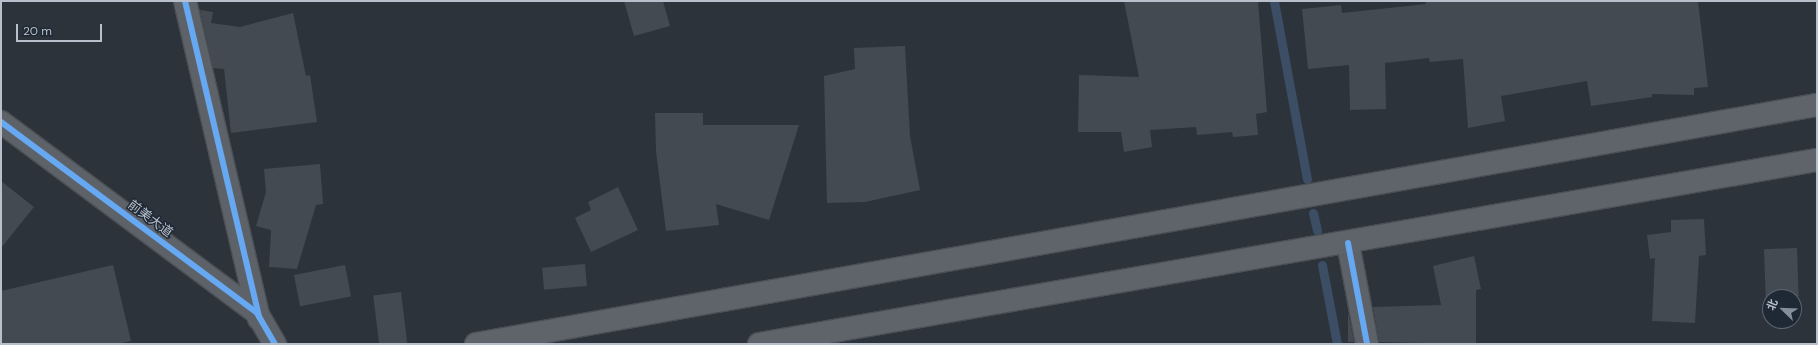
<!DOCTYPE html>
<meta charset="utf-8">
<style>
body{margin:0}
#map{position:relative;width:1818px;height:345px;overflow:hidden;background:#2c333b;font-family:"DM Sans","Noto Sans SC",sans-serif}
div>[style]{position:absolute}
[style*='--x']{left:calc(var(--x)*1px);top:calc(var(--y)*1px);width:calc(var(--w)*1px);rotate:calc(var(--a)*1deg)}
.stream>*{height:9px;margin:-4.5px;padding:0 4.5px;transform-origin:4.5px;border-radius:4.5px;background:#3b4e65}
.building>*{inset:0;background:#444a51;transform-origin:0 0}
.roads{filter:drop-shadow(1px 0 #4a4f55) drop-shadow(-1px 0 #4a4f55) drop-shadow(0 1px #4a4f55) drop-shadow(0 -1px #4a4f55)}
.minor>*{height:22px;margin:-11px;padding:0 11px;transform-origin:11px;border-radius:11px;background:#5d6269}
.major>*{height:22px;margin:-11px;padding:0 11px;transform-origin:11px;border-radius:11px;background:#5f646b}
.cycleway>*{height:6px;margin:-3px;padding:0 3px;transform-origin:3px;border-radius:3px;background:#66a8f1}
span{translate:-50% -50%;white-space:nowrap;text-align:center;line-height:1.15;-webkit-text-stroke:3px #1f2936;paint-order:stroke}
.street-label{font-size:13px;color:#b7c0cb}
.frame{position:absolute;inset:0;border:2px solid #b7c0cb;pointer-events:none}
.north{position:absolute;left:1762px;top:289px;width:40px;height:40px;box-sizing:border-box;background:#1f2936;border:1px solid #5c6572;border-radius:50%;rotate:293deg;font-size:11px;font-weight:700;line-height:16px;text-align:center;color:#b7c0cb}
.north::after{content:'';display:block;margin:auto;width:14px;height:18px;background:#868f99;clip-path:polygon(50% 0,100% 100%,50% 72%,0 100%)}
.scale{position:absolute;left:16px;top:24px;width:86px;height:18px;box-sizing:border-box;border:2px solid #b7c0cb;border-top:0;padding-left:5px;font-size:12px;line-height:14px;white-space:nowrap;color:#b7c0cb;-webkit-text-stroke:3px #1f2936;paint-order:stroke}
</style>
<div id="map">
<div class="stream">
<div style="--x:1274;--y:1;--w:181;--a:79.5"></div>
<div style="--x:1313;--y:213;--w:18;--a:77"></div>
<div style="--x:1322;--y:265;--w:80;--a:79.2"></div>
</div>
<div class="building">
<div style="clip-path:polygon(624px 1px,663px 1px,670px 26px,634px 36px)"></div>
<div style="clip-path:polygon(1124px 1px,1258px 1px,1267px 112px,1256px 114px,1258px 135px,1233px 137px,1232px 132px,1197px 135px,1196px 127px,1150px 130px,1152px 147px,1124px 152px,1121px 132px,1078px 132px,1079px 75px,1139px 77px)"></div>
<div style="clip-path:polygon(1425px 1px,1698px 1px,1708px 87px,1694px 88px,1694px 95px,1652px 94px,1652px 97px,1591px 106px,1587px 81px,1501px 96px,1505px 121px,1468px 128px,1463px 59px,1430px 62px,1429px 58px,1385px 63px,1386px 109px,1350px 110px,1349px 65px,1308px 69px,1302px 9px,1341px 5px,1342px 13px,1426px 4px)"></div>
<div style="clip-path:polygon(200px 10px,213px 12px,211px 23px,240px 27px,293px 13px,306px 76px,310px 75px,317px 122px,231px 133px,224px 69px,213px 68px)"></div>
<div style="clip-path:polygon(905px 46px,910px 136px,920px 190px,865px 202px,827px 203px,824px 76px,855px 69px,854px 48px)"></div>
<div style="clip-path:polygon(655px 113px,703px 113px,703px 125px,799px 125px,769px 220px,716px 204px,719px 225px,666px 231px,656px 151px)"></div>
<div style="clip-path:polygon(320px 164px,323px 204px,316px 205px,297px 269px,269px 267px,271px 230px,256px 226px,266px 192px,264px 169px)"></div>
<div style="clip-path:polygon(1px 181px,34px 207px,1px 248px)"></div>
<div style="clip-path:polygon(618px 187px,638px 230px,591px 252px,575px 218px,591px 210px,588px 202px)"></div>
<div style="clip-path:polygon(1704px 219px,1706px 255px,1699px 256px,1695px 323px,1652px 321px,1655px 258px,1650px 259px,1647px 235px,1671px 232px,1671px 220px)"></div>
<div style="left:1797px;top:248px;width:48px;height:33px;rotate:88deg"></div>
<div style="clip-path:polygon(1474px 256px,1481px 289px,1476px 290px,1476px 344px,1379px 342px,1373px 307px,1441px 305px,1433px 266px)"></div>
<div style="left:585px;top:264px;width:22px;height:43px;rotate:85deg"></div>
<div style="clip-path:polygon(113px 265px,131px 341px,117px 344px,1px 344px,1px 291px)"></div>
<div style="left:345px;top:265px;width:32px;height:52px;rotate:79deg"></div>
<div style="left:401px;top:292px;width:52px;height:28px;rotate:83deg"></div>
<div style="clip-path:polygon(1348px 312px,1354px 342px,1348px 342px)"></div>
</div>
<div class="roads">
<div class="minor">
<div style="--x:185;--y:1;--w:326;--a:76.9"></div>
<div style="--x:1;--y:122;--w:319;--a:36.7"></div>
<div style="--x:257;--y:313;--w:36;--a:60"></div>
<div style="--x:1348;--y:243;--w:103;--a:79.3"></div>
</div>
<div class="major">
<div style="--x:476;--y:344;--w:1362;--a:-10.11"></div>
<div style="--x:759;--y:344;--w:1074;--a:-9.87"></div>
</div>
</div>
<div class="cycleway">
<div style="--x:185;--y:1;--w:324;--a:76.8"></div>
<div style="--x:1;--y:122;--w:319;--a:36.7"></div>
<div style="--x:257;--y:313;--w:36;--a:60"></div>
<div style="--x:1348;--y:243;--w:103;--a:79.3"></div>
</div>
<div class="street-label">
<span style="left:150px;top:219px;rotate:37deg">前美大道</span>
</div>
<div class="frame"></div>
<div class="north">北</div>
<div class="scale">20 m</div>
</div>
